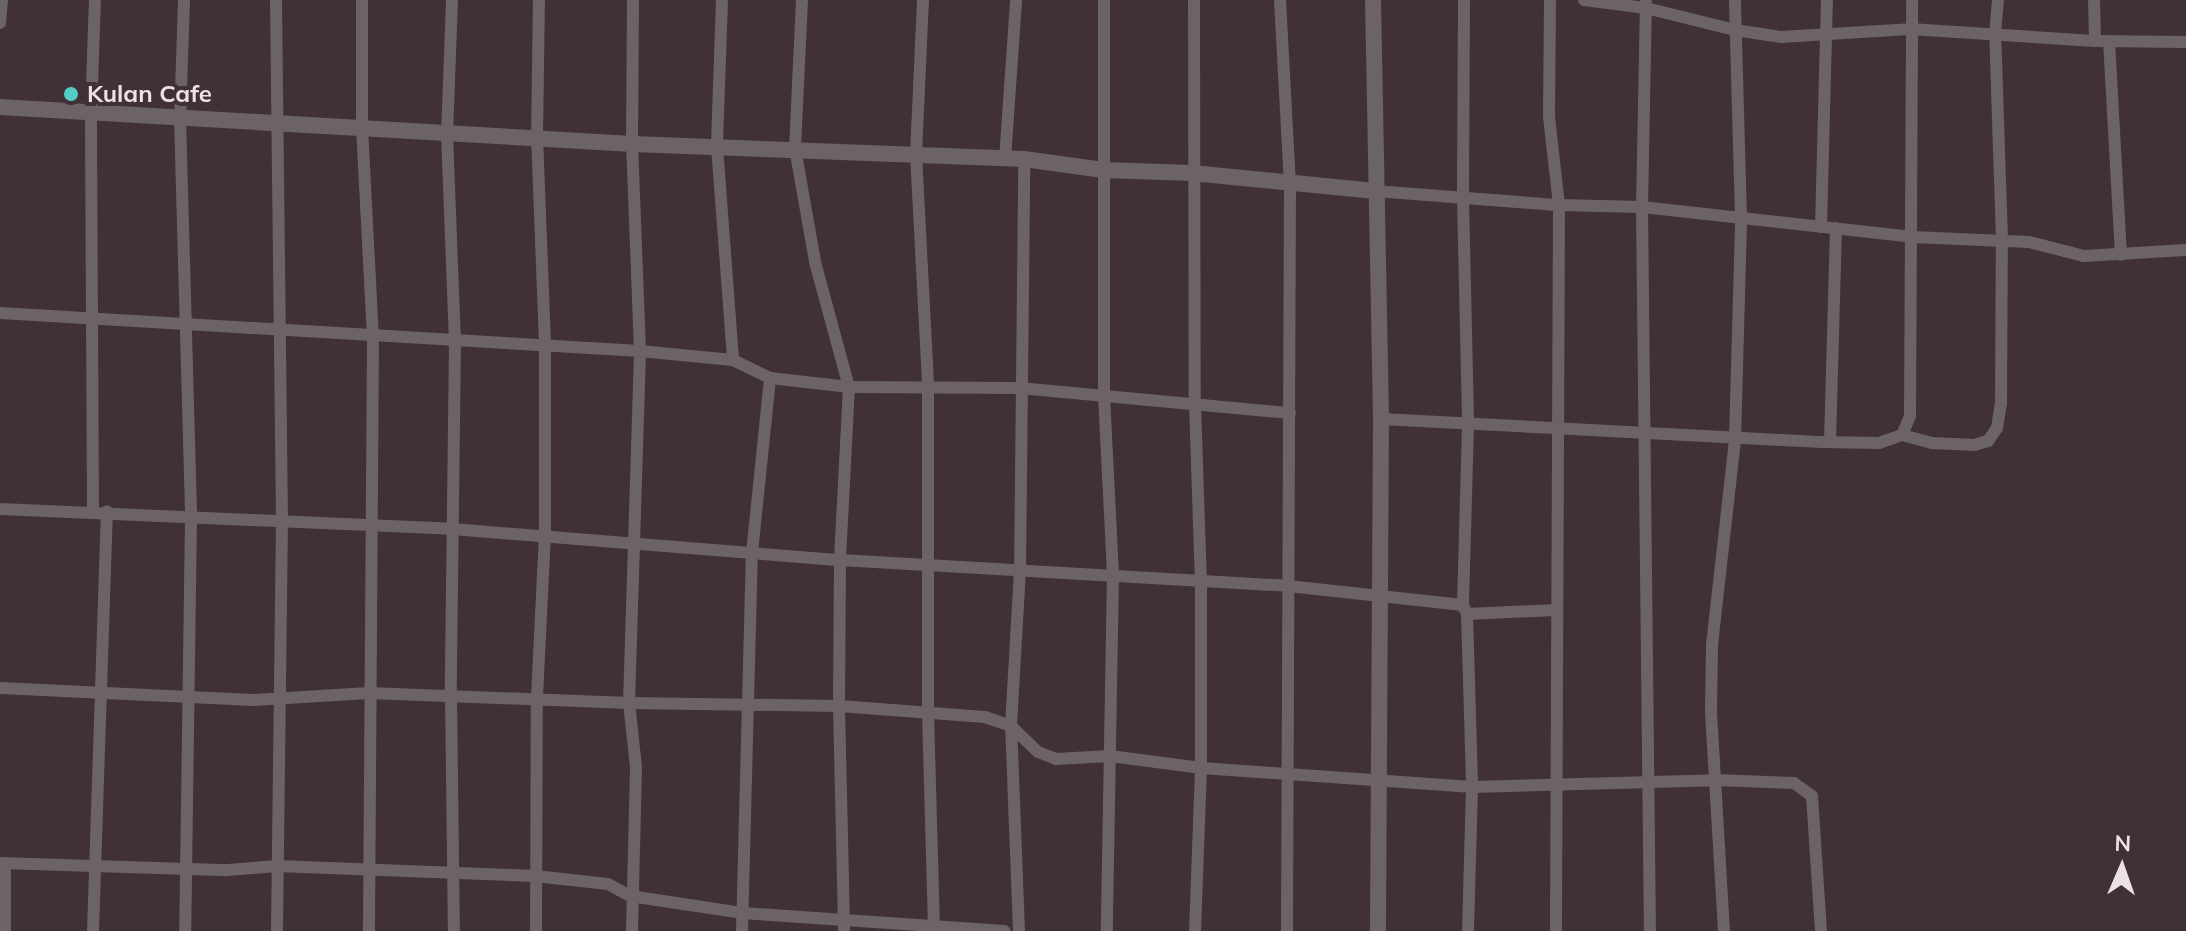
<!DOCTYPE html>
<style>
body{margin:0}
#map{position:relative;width:2186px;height:931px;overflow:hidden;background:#403037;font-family:Mulish,sans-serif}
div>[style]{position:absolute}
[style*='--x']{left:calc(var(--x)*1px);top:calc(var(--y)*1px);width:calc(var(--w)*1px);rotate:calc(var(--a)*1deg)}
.minor>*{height:12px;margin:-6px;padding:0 6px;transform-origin:6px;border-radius:6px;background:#6b6367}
.tertiary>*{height:16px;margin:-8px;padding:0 8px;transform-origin:8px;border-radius:8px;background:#6b6367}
.dots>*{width:22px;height:22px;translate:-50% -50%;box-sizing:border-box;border:4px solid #403037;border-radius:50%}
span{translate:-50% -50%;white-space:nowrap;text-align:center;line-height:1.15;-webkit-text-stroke:8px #403037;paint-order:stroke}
.poi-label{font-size:24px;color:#ece1e6;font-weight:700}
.left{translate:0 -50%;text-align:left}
.north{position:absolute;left:2082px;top:827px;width:80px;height:80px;-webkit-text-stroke:6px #403037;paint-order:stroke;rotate:2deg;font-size:22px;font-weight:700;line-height:32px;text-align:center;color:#ece1e6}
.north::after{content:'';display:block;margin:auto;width:28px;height:36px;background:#ece1e6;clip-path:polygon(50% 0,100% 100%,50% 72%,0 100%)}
</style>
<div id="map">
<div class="minor">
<div style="--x:184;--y:0;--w:118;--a:91.9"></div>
<div style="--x:180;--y:118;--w:399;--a:88.4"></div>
<div style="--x:191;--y:517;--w:414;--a:90.8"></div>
<div style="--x:276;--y:0;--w:520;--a:89.34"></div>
<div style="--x:282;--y:520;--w:411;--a:90.7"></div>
<div style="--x:362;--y:0;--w:128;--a:90"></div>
<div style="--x:362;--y:128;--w:209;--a:87"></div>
<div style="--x:373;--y:337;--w:594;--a:90.39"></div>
<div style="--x:452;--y:0;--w:134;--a:92.1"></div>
<div style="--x:447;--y:134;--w:208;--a:87.8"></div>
<div style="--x:455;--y:342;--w:352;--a:90.7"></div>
<div style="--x:451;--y:694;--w:237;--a:89.3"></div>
<div style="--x:722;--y:0;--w:146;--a:92"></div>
<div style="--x:717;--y:146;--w:215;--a:85.7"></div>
<div style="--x:802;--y:0;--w:148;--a:92.7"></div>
<div style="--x:795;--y:148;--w:116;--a:80"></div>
<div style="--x:815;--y:262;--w:130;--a:74.8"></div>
<div style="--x:849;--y:387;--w:173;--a:93"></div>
<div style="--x:840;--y:560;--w:146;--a:90.4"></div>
<div style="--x:839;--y:706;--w:225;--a:88.7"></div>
<div style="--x:923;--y:0;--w:154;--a:92.6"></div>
<div style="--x:916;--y:154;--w:232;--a:87"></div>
<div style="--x:928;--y:386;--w:327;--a:90"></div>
<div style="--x:928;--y:713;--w:212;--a:88.4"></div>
<div style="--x:1104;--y:0;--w:396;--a:90"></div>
<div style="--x:1104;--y:396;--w:178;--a:87.1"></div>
<div style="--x:1113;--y:574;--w:357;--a:91"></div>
<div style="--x:1194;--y:0;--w:404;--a:89.9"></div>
<div style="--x:1195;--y:404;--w:177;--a:88.1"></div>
<div style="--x:1201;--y:581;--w:187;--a:90"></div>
<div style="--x:1201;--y:768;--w:163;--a:92.1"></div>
<div style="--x:1280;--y:0;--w:182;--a:86.9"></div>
<div style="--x:1290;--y:182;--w:749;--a:90.23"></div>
<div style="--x:1464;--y:0;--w:199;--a:90.3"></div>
<div style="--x:1463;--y:199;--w:226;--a:88.7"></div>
<div style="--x:1468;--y:425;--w:180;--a:91.6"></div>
<div style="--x:1463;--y:605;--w:10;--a:66"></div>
<div style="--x:1467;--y:614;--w:173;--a:88.3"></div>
<div style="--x:1472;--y:787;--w:144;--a:91.6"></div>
<div style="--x:1550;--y:0;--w:117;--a:90.5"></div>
<div style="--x:1549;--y:117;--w:89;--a:83.5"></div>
<div style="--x:1559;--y:205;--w:726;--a:90.24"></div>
<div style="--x:1584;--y:0;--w:63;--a:7.4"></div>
<div style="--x:1646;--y:8;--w:92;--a:13.9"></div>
<div style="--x:1735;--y:30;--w:47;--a:8.7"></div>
<div style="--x:1781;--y:37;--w:129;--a:-3.5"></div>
<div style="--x:1910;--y:29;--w:185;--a:3.7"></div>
<div style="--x:2095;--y:41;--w:91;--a:0.6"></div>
<div style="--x:1646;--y:0;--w:207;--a:91.1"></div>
<div style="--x:1642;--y:207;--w:724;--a:89.37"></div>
<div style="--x:2094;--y:0;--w:41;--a:88.6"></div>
<div style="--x:0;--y:23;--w:23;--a:-85"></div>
<div style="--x:2109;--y:41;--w:214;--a:86.8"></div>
<div style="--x:1005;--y:159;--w:159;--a:-86"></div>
<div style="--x:1375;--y:191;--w:185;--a:4.4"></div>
<div style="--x:1559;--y:205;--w:83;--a:1.4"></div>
<div style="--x:1642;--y:207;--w:272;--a:6.3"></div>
<div style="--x:1912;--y:237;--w:117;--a:2.4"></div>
<div style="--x:2029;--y:242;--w:57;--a:14.3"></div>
<div style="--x:2084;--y:256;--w:102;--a:-3.4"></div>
<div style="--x:1821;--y:227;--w:227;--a:-88.5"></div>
<div style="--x:0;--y:313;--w:641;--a:3.4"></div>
<div style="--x:640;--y:351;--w:93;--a:5.5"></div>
<div style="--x:733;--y:360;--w:41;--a:25.9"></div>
<div style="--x:770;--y:378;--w:80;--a:6.5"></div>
<div style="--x:849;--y:387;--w:170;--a:0.3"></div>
<div style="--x:1019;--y:388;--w:272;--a:5.3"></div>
<div style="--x:1381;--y:419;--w:442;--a:3"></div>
<div style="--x:1822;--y:442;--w:57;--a:1"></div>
<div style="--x:1879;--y:443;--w:24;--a:-19"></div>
<div style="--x:1902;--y:435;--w:21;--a:-67"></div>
<div style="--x:1910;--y:416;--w:416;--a:-89.7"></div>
<div style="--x:1902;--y:435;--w:31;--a:15"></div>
<div style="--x:1932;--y:443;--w:42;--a:2.7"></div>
<div style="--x:1974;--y:445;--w:15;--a:-16"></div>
<div style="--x:1988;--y:441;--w:16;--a:-55"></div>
<div style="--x:1997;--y:428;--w:24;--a:-81"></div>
<div style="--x:2001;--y:404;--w:164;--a:-89.7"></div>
<div style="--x:2002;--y:240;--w:206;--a:-91.9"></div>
<div style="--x:1995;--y:34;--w:34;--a:-85"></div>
<div style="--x:1830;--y:442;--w:214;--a:-88.4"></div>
<div style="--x:0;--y:509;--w:452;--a:2.5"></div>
<div style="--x:452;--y:529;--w:389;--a:4.6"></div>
<div style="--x:840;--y:560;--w:449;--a:3.3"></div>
<div style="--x:1288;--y:586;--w:176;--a:6.2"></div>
<div style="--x:93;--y:511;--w:398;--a:-90.3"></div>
<div style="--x:91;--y:113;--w:113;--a:-88"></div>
<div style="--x:1467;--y:614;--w:89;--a:-2.6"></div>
<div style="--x:0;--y:688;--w:253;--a:2.7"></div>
<div style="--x:253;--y:700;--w:116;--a:-3.5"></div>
<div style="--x:369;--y:693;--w:260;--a:2.2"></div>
<div style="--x:629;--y:703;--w:210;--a:0.8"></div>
<div style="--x:839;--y:706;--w:146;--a:4.3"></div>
<div style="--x:985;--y:717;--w:28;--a:19"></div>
<div style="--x:1011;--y:726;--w:37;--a:44"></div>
<div style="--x:1038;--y:752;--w:19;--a:21"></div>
<div style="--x:1056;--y:759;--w:54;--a:-3.2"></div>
<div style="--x:1110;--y:756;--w:92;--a:7.5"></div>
<div style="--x:1201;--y:768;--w:272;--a:4"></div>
<div style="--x:1472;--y:787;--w:244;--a:-1.6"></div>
<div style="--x:1716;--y:780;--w:78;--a:2.2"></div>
<div style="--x:1794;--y:783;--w:22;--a:36"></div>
<div style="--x:1812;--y:796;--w:135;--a:86.2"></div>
<div style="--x:0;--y:863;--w:228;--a:1.8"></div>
<div style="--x:228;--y:870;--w:49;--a:-4.7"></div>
<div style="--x:277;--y:866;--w:258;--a:2.2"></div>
<div style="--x:535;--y:876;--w:73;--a:6.3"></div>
<div style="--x:608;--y:884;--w:25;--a:29"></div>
<div style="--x:630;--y:896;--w:113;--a:8.6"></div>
<div style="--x:742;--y:913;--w:263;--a:3.9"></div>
<div style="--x:5;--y:931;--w:67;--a:-90"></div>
<div style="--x:93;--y:931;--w:420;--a:-88.1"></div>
<div style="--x:536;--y:931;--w:234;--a:-89.8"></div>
<div style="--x:537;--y:697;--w:161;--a:-87.2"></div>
<div style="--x:545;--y:536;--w:192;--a:-90"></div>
<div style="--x:545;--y:344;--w:205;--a:-92.2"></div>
<div style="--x:537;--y:139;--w:139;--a:-89.2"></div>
<div style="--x:632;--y:931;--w:164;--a:-88.6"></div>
<div style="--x:636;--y:767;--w:64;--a:-96.2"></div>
<div style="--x:629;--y:703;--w:352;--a:-88.2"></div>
<div style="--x:640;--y:351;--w:207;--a:-92.2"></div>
<div style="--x:632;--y:144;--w:144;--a:-89.6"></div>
<div style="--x:742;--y:931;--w:378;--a:-88.5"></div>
<div style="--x:752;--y:553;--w:176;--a:-84.1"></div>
<div style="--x:1019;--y:931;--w:205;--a:-92.2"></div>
<div style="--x:1011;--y:726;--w:154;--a:-86.7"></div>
<div style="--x:1020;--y:572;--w:413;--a:-89.4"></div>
<div style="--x:1724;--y:931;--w:221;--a:-93.4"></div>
<div style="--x:1711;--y:710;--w:65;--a:-89.1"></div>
<div style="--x:1712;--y:645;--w:207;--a:-83.6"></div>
<div style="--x:1735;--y:439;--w:221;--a:-88.4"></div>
<div style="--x:1741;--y:218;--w:218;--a:-91.6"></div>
</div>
<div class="tertiary">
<div style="--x:1373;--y:0;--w:419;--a:88.9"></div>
<div style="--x:1381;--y:419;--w:512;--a:90.34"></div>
<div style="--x:0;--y:107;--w:633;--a:3.35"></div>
<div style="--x:632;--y:144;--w:392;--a:2.2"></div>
<div style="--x:1024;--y:159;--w:80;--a:7.9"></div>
<div style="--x:1103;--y:170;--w:89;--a:1.9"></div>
<div style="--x:1192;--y:173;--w:184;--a:5.6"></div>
</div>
<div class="dots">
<div style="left:71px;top:94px;background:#54cdc7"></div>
</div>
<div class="poi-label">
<span class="left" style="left:87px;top:94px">Kulan Cafe</span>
</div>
<div class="north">N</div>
</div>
